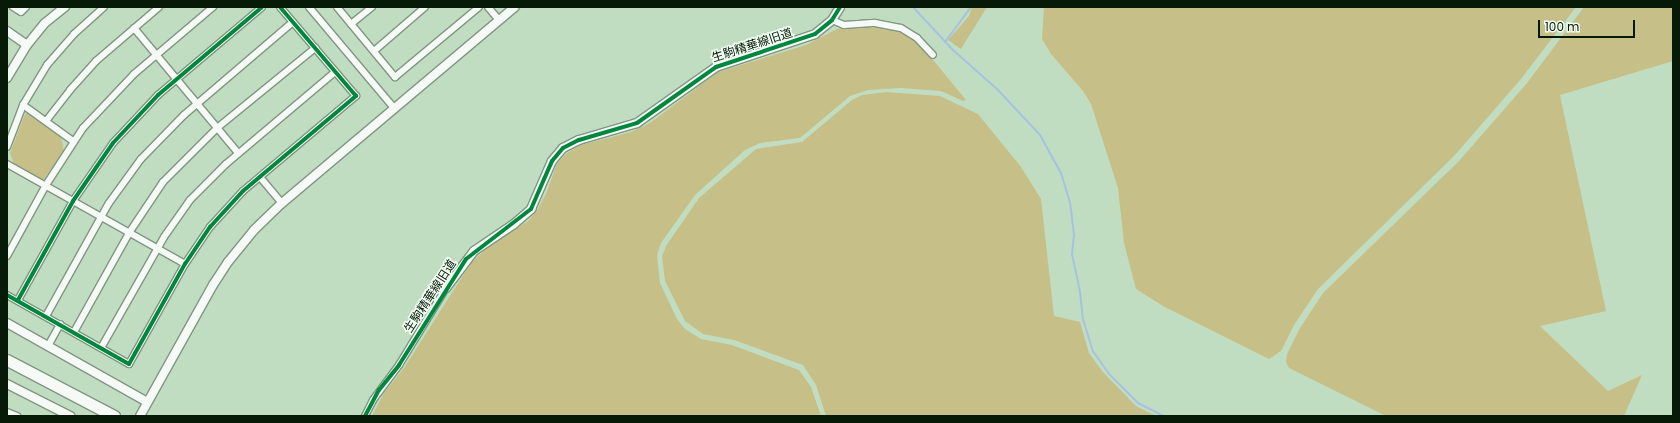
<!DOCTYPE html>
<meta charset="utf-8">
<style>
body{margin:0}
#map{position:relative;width:1680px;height:423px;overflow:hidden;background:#c1ddc1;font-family:Poppins,"Noto Sans JP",sans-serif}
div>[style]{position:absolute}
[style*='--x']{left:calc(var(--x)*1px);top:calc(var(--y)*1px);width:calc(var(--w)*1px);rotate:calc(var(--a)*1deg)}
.green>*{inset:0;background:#c6bf88}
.stream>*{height:2px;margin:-1px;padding:0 1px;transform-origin:1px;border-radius:1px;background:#a6c2e2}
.roads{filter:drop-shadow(1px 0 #819681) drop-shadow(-1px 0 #819681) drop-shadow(0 1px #819681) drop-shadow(0 -1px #819681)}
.street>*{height:6px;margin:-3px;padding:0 3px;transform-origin:3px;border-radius:3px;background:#f6faf6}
.secondary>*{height:8px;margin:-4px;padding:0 4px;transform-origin:4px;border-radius:4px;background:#f6faf6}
.highway>*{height:11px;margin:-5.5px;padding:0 5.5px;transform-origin:5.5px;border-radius:5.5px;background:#f6faf6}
.cycleway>*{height:4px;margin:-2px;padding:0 2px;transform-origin:2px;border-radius:2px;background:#00873e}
span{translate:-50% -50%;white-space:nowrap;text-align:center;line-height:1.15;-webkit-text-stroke:3px #f3fef3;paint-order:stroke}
.street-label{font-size:12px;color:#061a07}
.frame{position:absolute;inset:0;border:8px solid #061a07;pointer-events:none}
.scale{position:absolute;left:1538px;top:20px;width:97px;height:18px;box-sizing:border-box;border:2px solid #061a07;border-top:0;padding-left:5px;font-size:12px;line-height:14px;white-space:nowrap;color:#061a07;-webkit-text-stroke:3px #f3fef3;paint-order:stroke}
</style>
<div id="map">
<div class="green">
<div style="clip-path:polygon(972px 7px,987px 7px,961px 49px,948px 40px,969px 16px)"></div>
<div style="clip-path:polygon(1044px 7px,1576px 7px,1521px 79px,1454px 156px,1318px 289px,1294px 325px,1281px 351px,1269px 359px,1163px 306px,1136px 289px,1124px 243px,1118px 188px,1091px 104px,1083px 91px,1051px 54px,1042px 39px)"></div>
<div style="clip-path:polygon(1584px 7px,1672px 7px,1673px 10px,1673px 61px,1560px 95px,1606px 311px,1540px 326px,1608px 391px,1642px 375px,1624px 416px,1386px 416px,1289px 368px,1286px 362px,1287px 354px,1300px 328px,1323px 293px,1459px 161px,1527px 83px)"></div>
<div style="clip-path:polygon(877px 26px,902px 32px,920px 44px,966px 100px,963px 101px,941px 91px,901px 88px,868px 90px,850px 96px,800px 138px,760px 143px,745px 150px,695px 195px,661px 243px,657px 255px,660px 283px,677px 319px,685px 329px,701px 339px,732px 345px,799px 370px,811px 387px,821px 416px,372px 416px,384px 393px,404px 368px,471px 263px,487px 248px,528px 221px,536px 212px,546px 194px,557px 164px,567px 153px,581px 145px,631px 132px,650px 123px,718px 72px,806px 45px,837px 29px)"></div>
<div style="clip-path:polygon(886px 92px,940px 96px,978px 114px,1021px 167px,1041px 199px,1054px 316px,1080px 322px,1089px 353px,1102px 371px,1136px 406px,1156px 416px,826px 416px,816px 385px,803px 365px,734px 340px,703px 334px,685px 321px,665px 281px,662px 256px,666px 246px,699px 198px,756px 149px,802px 142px,852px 100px,862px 95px)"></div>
<div style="clip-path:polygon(29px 112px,61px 136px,64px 151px,43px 180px,14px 164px,10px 153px,25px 114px)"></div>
</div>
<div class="stream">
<div style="--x:913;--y:7;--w:59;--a:47.1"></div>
<div style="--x:953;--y:50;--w:59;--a:41.6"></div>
<div style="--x:997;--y:89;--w:63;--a:46.9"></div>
<div style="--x:1040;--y:135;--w:43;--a:61.1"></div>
<div style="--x:1061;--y:173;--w:30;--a:73"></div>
<div style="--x:1070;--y:202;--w:33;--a:83"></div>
<div style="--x:1074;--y:235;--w:19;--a:96"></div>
<div style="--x:1072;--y:254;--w:39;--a:78"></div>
<div style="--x:1080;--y:292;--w:27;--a:84"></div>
<div style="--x:1083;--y:319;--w:34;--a:73"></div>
<div style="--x:1093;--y:351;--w:29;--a:55"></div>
<div style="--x:1110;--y:375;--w:40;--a:45"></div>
<div style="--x:1138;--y:403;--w:28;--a:27"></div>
<div style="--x:945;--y:42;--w:44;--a:-53.4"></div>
</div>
<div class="roads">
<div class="street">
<div style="--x:13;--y:7;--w:9;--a:32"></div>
<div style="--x:21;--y:12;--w:7;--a:-45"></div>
<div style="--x:309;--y:7;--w:132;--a:49.9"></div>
<div style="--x:337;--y:7;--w:91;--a:50.4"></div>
<div style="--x:395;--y:77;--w:109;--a:-39.8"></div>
<div style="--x:488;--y:7;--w:17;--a:50"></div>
<div style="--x:832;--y:20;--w:13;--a:23"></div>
<div style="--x:844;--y:25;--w:31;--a:-4"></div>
<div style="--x:875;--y:23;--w:26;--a:11"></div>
<div style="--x:901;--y:28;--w:19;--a:32"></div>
<div style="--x:917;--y:38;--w:23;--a:47"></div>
<div style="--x:351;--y:24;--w:27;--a:-39"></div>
<div style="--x:134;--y:28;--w:163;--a:50.2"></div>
<div style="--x:374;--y:51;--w:67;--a:-40.8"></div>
<div style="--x:23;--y:105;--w:62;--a:35.8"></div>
<div style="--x:46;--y:121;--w:39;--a:-52"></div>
<div style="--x:70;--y:90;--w:39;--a:-48"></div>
<div style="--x:96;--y:61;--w:83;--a:-40.6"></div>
<div style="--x:7;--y:147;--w:45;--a:-69.1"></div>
<div style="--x:23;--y:105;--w:47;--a:-59"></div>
<div style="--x:47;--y:65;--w:41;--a:-48.9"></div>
<div style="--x:74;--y:34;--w:40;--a:-42"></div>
<div style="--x:7;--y:164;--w:204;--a:29.3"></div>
<div style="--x:260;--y:177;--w:34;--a:50"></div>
<div style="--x:7;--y:256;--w:81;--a:-61.2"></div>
<div style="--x:46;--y:185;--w:68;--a:-57"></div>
<div style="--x:83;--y:128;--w:74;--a:-46.6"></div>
<div style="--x:134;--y:74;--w:104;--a:-40.3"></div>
<div style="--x:7;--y:295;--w:140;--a:29.5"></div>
<div style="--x:129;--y:364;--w:115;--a:-60.8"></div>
<div style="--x:185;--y:264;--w:45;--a:-56"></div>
<div style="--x:210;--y:227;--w:49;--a:-47.5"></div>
<div style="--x:243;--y:191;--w:148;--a:-40.1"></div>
<div style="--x:356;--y:96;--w:117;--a:-130.5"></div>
<div style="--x:18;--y:300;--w:113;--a:-60.9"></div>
<div style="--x:73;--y:201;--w:70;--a:-55.4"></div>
<div style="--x:113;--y:143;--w:66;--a:-46.8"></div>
<div style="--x:158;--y:95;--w:136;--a:-40.2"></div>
<div style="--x:46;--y:316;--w:129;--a:-60.9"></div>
<div style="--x:109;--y:203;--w:54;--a:-54"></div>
<div style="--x:141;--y:159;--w:62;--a:-45.7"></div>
<div style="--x:184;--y:115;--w:143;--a:-40.5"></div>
<div style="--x:74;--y:332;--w:113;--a:-60.9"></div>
<div style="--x:129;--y:233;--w:61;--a:-56.3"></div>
<div style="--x:163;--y:182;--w:76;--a:-45"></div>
<div style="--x:217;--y:128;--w:127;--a:-39.2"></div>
<div style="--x:48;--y:346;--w:25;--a:-61"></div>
<div style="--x:101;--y:348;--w:128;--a:-60.4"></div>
<div style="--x:164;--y:237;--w:45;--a:-54.9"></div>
<div style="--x:190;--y:200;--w:51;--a:-45"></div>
<div style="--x:226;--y:164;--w:143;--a:-40.2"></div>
<div style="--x:7;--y:412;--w:11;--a:22"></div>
<div style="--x:365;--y:416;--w:18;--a:-63"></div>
<div style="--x:373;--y:400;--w:44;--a:-53.4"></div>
<div style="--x:399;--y:365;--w:90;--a:-58.6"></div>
</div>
<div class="secondary">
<div style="--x:7;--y:31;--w:24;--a:35"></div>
<div style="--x:7;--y:78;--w:39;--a:-59"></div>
<div style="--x:27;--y:45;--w:28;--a:-51"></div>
<div style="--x:45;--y:23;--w:26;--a:-39"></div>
<div style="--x:446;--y:288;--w:46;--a:-52.9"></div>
<div style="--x:474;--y:251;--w:48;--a:-34"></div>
<div style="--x:514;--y:224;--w:23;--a:-41"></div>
<div style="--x:531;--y:209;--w:52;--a:-66.4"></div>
<div style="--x:552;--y:161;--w:17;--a:-50"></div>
<div style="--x:563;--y:148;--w:18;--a:-27"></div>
<div style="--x:579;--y:140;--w:60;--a:-16.3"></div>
<div style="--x:637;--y:123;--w:97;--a:-35.3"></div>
<div style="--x:716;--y:67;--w:104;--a:-18.4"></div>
<div style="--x:815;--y:34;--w:22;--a:-39"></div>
<div style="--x:832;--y:20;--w:15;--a:-58"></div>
<div style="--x:7;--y:323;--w:161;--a:29.4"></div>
<div style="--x:7;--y:384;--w:71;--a:26.9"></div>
<div style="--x:140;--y:416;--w:150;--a:-60.9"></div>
<div style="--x:213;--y:285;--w:27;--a:-57"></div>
<div style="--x:228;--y:262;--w:41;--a:-50.9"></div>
<div style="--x:254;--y:230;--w:39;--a:-44"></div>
<div style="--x:282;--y:203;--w:304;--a:-40.1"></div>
</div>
<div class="highway">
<div style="--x:7;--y:360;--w:121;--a:27.6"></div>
</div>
</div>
<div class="cycleway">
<div style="--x:7;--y:295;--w:140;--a:29.5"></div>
<div style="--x:129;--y:364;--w:115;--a:-60.8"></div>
<div style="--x:185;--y:264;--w:45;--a:-56"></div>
<div style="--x:210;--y:227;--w:49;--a:-47.5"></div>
<div style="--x:243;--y:191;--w:148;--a:-40.1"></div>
<div style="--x:356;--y:96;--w:117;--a:-130.5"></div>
<div style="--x:18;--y:300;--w:113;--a:-60.9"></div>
<div style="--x:73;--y:201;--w:70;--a:-55.4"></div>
<div style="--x:113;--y:143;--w:66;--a:-46.8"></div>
<div style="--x:158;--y:95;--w:136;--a:-40.2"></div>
<div style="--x:365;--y:416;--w:30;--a:-62"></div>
<div style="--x:379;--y:390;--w:32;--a:-51"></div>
<div style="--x:399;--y:365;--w:125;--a:-57.7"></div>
<div style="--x:466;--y:259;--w:82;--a:-37.6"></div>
<div style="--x:531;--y:209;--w:52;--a:-66.4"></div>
<div style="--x:552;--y:161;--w:17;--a:-50"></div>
<div style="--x:563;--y:148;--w:18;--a:-27"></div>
<div style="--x:579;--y:140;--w:60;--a:-16.3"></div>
<div style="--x:637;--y:123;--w:97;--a:-35.3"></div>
<div style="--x:716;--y:67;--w:104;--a:-18.4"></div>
<div style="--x:815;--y:34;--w:22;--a:-39"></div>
<div style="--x:832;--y:20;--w:15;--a:-58"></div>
</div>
<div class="street-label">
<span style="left:752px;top:45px;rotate:-18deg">生駒精華線旧道</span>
<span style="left:430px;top:296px;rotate:-57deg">生駒精華線旧道</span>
</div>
<div class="frame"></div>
<div class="scale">100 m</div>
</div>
